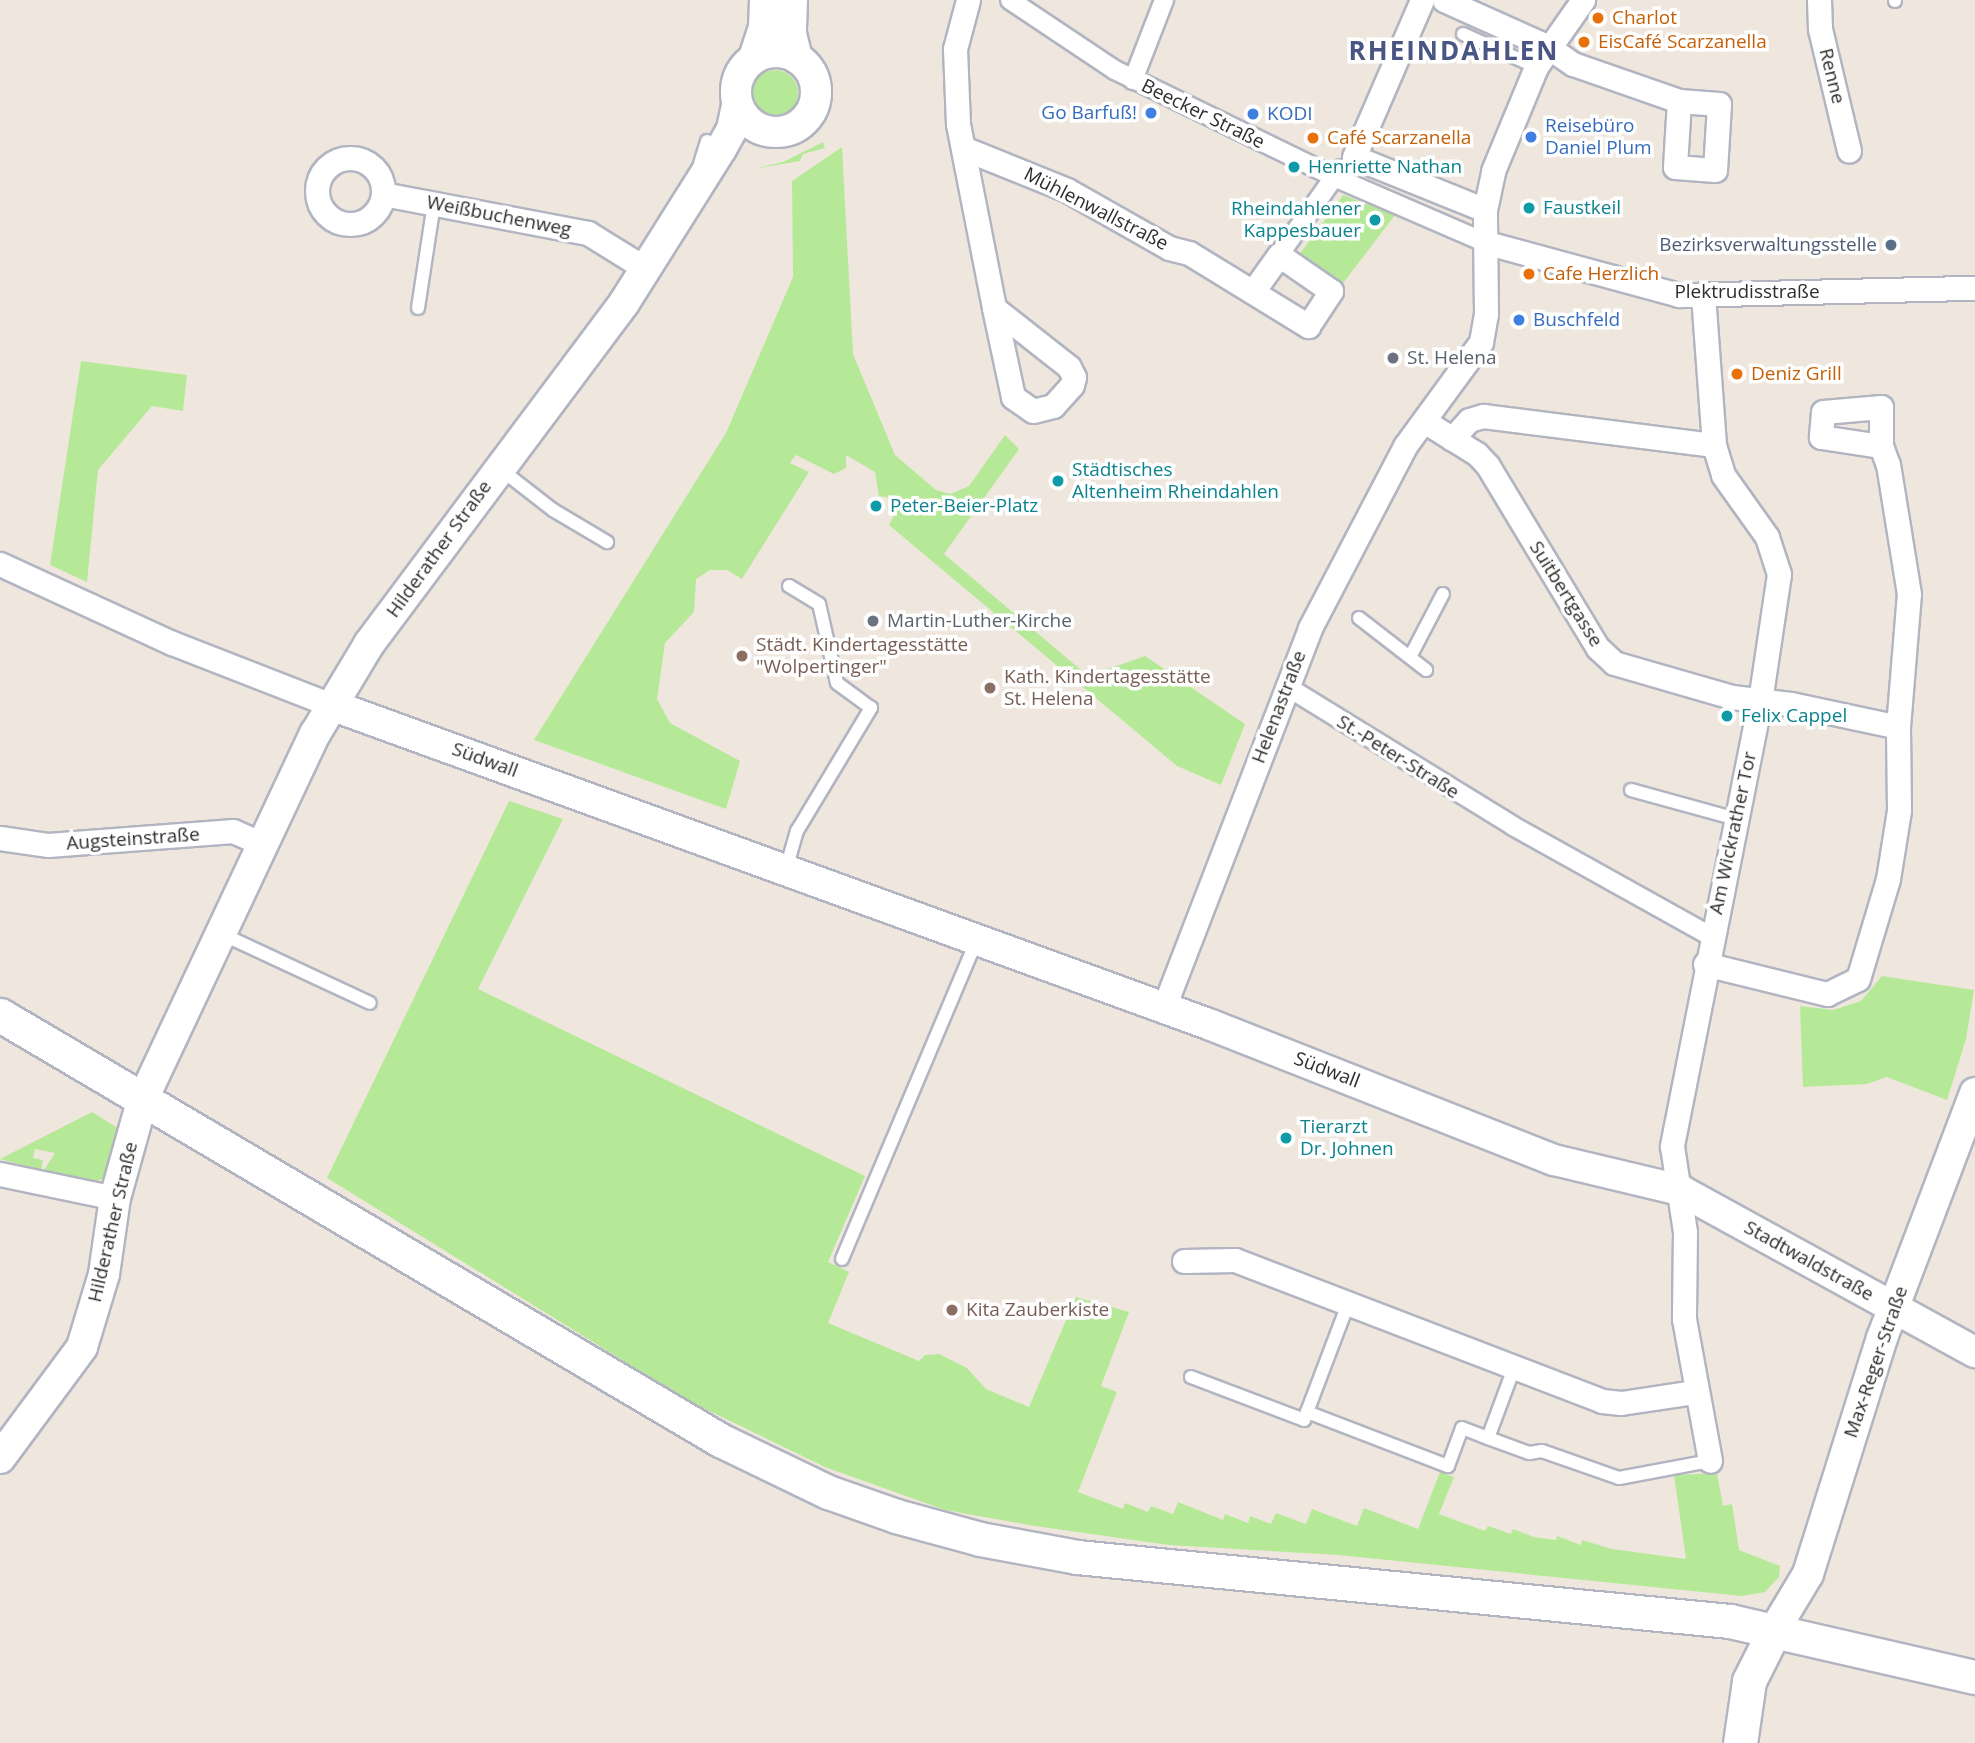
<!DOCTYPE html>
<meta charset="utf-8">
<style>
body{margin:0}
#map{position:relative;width:1975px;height:1743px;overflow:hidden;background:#efe7de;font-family:"Open Sans",sans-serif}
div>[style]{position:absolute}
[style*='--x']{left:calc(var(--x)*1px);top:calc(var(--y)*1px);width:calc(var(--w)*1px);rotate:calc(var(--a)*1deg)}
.green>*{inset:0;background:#b6e997}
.round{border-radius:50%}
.roads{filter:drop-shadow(2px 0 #b2b5c1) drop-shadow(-2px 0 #b2b5c1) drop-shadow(0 2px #b2b5c1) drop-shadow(0 -2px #b2b5c1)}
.service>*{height:12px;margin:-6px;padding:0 6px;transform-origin:6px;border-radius:6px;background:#fff}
.pedestrian>*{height:18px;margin:-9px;padding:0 9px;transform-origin:9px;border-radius:9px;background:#fff}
.minor>*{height:23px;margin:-11.5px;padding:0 11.5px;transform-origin:11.5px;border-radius:11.5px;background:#fff}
.minor>.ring{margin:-11.5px;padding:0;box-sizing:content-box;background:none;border:23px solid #fff;border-radius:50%}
.tertiary>*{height:30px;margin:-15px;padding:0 15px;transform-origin:15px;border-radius:15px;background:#fff}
.tertiary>.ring{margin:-15px;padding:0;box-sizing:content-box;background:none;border:30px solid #fff;border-radius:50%}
.secondary>*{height:33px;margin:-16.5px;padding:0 16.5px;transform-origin:16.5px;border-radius:16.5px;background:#fff}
.dots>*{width:19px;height:19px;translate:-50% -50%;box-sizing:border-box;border:4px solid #fff;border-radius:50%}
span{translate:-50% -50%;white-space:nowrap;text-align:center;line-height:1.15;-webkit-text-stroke:7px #fff;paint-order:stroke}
.food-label{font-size:19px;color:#c56008}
.left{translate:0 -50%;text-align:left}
.street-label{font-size:19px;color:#2d2d2d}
.shop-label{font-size:19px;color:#366cbe}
.right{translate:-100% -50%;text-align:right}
.culture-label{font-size:19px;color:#0d838f}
.service-label{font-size:19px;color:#4e5e75}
.worship-label{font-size:19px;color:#5b616d}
.education-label{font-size:19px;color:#785e54}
.district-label{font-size:26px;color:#495582;font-weight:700;letter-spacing:2px}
</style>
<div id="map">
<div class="green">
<div class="round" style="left:752px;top:70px;width:46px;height:46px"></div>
<div style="clip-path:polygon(823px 142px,825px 148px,803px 154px,800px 161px,753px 169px,783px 162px)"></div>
<div style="clip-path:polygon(842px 147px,853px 354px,895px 455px,936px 490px,951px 494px,969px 486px,1005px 435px,1019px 449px,944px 554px,1088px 676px,1145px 656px,1245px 724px,1221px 785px,1177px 766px,889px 525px,902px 500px,879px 496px,875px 472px,846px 455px,846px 468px,834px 474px,796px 455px,790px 463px,809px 472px,742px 579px,727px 570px,710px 570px,696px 579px,694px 612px,665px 643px,657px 699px,670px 723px,740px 761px,726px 809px,534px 740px,726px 433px,793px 277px,792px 181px)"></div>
<div style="clip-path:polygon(1343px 195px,1395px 215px,1341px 286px,1299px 255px)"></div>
<div style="clip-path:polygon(81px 361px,187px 375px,183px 411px,152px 406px,98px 470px,87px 582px,50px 565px)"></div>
<div style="clip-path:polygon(509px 801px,563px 819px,478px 989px,865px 1176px,828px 1262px,849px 1272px,828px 1323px,919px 1361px,925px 1355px,939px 1354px,967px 1368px,986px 1389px,1029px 1407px,1076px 1297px,1129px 1312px,1101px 1386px,1117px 1392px,1078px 1492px,1123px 1509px,1125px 1503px,1148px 1512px,1151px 1506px,1173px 1514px,1178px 1502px,1223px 1520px,1225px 1514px,1248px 1523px,1250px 1516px,1271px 1524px,1276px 1513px,1306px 1524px,1312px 1509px,1357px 1526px,1364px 1508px,1418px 1529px,1440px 1472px,1454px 1477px,1439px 1514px,1485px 1531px,1488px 1526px,1511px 1534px,1513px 1529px,1534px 1537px,1556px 1540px,1557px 1536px,1581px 1545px,1582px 1540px,1612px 1549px,1686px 1559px,1674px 1475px,1717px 1473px,1723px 1506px,1732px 1504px,1739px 1550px,1780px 1566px,1779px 1577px,1765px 1592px,1742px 1596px,1338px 1555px,1169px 1545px,1035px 1526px,945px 1510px,825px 1467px,687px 1400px,327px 1178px)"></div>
<div style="clip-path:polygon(1882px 976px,1974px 990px,1966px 1039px,1947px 1100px,1887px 1077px,1867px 1084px,1803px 1087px,1800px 1006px,1833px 1010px,1861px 1001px)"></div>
<div style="clip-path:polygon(92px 1112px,121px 1130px,107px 1177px,97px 1181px,44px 1170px,55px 1153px,35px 1149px,33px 1158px,43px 1160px,41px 1170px,0 1159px)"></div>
</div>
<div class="roads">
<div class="service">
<div style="--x:1895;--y:1;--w:1;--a:-90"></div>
<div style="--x:1463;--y:34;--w:80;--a:24.3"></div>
<div style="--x:700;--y:164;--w:24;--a:-73"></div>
<div style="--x:418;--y:308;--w:105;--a:-81.3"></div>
<div style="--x:499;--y:468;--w:68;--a:37.9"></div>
<div style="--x:553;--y:510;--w:63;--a:30.7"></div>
<div style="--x:1359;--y:618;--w:85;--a:37.8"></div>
<div style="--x:1410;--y:657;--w:71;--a:-62.4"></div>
<div style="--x:1631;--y:790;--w:109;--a:15.4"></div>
<div style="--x:786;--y:869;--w:40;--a:-74"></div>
<div style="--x:797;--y:831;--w:144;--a:-59"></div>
<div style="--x:871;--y:708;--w:42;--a:-143.7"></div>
<div style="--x:837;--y:683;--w:81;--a:-102.8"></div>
<div style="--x:819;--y:604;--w:35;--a:-149"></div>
<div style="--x:222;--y:934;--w:163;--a:25"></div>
<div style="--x:842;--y:1259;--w:346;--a:-67.1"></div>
<div style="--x:1191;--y:1377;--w:121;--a:20.8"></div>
<div style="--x:1304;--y:1420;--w:9;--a:-69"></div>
<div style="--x:1307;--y:1412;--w:151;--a:21"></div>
<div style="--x:1448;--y:1466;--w:40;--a:-69.8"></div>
<div style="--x:1462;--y:1428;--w:28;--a:21"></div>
<div style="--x:1488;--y:1438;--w:75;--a:-69.6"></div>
<div style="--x:1307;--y:1412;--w:116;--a:-69.2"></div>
<div style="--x:1488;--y:1438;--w:44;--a:20.1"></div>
<div style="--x:1529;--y:1453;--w:13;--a:-9"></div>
<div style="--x:1542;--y:1451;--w:82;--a:19.3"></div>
<div style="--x:1619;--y:1478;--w:93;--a:-10.6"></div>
</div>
<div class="pedestrian">
<div style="--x:1010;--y:0;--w:126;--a:33.7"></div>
<div style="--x:1115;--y:70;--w:244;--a:26"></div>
<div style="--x:1334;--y:177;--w:163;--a:23.4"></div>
<div style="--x:1133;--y:80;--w:86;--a:-68.8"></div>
<div style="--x:1279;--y:255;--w:105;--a:-54.7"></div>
<div style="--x:1286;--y:686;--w:265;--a:31.6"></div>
<div style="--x:1513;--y:826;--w:227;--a:29.1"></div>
</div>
<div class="minor">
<div style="--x:968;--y:0;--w:51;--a:104.9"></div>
<div style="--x:955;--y:49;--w:75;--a:87.7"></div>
<div style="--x:958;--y:124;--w:187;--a:78.9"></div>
<div style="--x:994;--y:308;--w:91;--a:77.9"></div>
<div style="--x:1013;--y:397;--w:24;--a:35"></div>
<div style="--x:1033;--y:411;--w:21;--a:-14"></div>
<div style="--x:1053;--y:406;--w:28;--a:-48"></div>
<div style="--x:1072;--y:385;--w:8;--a:-76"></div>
<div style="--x:1074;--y:377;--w:11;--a:-117"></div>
<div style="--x:1069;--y:367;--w:95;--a:-141.8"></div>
<div style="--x:1422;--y:0;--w:171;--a:113.4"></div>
<div style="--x:1354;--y:157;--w:141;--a:22"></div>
<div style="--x:1444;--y:0;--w:113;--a:24.1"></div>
<div style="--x:1547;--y:46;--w:32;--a:35"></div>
<div style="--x:1573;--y:64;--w:112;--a:19.2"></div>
<div style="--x:1679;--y:101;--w:66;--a:93.5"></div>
<div style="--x:1675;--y:167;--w:40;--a:4.3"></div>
<div style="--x:1715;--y:170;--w:66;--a:-86.5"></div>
<div style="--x:1719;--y:104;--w:40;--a:-175.7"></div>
<div style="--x:1819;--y:0;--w:29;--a:88"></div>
<div style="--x:1820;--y:29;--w:125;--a:76.6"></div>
<div style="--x:963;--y:148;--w:112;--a:22"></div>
<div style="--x:1067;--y:190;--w:117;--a:29.6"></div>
<div style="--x:1169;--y:248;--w:21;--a:14"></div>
<div style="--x:1189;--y:253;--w:140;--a:31.5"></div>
<div style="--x:1308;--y:326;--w:42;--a:-56.7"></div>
<div style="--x:1331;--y:291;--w:63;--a:-145.3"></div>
<div style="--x:1279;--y:255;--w:43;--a:125.5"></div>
<div class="ring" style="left:317px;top:158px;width:43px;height:43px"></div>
<div style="--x:383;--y:194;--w:209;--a:10.8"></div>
<div style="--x:588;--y:233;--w:68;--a:31.8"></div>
<div style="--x:1484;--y:242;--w:202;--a:15.2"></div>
<div style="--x:1679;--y:295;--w:296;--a:-1.4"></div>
<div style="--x:1703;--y:295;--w:150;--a:85.8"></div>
<div style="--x:1714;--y:445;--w:31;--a:73"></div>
<div style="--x:1723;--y:475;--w:76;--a:54.6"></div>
<div style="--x:1767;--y:537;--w:39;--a:72"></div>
<div style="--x:1779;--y:574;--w:128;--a:98.5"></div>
<div style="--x:1760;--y:701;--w:454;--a:101.2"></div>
<div style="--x:1672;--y:1146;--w:87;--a:81.4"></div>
<div style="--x:1685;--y:1232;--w:87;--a:90.7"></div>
<div style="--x:1684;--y:1319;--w:144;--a:79.6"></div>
<div style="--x:1424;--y:421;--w:62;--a:31.9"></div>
<div style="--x:1477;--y:454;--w:16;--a:47"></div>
<div style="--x:1488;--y:466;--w:213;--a:58.9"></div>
<div style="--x:1598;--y:648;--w:22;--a:43"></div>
<div style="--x:1614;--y:663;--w:123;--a:16.1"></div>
<div style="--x:1732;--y:697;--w:59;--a:6.8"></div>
<div style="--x:1791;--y:704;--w:109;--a:12.1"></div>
<div style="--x:1452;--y:439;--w:25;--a:-48"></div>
<div style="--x:1469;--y:420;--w:15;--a:-16"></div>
<div style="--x:1483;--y:416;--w:233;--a:7.2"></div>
<div style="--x:0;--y:564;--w:189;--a:24.7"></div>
<div style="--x:172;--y:643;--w:171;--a:21.3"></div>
<div style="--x:0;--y:838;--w:49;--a:8.3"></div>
<div style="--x:48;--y:845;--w:186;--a:-4.3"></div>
<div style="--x:233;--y:831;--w:34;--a:24"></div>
<div style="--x:1705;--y:964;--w:126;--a:13.8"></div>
<div style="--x:1827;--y:994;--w:34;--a:-26"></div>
<div style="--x:1858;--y:979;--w:104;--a:-73.3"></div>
<div style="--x:1888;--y:879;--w:70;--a:-80.9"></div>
<div style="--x:1899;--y:810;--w:83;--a:-90.7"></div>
<div style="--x:1898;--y:727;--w:133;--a:-85.3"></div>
<div style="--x:1909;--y:594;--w:131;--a:-99.2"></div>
<div style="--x:1888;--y:465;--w:20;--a:-110"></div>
<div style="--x:1881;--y:446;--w:39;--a:-90"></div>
<div style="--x:1881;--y:407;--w:58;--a:175.1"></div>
<div style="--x:1823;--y:412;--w:25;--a:95"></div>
<div style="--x:1821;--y:437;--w:61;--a:8.5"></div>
<div style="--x:1164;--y:1007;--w:406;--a:-68.9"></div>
<div style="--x:1310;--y:628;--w:205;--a:-62.4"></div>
<div style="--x:1405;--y:446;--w:129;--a:-53.8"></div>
<div style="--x:1481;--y:342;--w:28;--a:-80"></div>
<div style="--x:1486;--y:314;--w:104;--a:-90.6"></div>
<div style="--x:1485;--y:210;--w:40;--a:-78"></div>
<div style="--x:1493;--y:171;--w:113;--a:-67.5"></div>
<div style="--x:1536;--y:67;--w:82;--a:-55"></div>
<div style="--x:0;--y:1174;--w:117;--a:11.8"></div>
<div style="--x:1184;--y:1261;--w:51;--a:-1.1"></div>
<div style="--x:1235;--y:1260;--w:393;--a:21"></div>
<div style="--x:1602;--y:1401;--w:19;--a:6"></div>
<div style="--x:1621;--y:1403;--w:75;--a:-8.5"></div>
</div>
<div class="tertiary">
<div style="--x:792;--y:0;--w:34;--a:92"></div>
<div style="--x:791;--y:34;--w:25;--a:76"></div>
<div class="ring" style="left:736px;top:52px;width:50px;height:50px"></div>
<div style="--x:754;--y:58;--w:32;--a:-72"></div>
<div style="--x:764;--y:28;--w:28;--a:-88"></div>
<div style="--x:331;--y:705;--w:936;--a:19.98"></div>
<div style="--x:1211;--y:1025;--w:369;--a:21.5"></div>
<div style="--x:1554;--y:1160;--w:130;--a:13.4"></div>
<div style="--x:1680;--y:1190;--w:337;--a:28.8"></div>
<div style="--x:0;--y:1458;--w:138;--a:-53.5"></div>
<div style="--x:82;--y:1347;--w:76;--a:-73.2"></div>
<div style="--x:104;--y:1274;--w:77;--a:-81.8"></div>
<div style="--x:115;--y:1198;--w:101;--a:-74.4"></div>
<div style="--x:142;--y:1101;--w:406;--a:-64.8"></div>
<div style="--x:315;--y:734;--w:105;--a:-59"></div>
<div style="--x:369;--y:644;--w:426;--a:-53.2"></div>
<div style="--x:624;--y:303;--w:182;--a:-57.8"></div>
<div style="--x:721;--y:149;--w:23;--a:-61"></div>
<div style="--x:732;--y:129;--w:25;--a:-78"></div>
<div style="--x:1775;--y:1629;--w:64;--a:-59"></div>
<div style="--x:1808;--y:1574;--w:247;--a:-72.6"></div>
<div style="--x:1882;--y:1338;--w:262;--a:-69.2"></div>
</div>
<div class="secondary">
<div style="--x:0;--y:1015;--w:836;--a:30.55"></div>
<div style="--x:720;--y:1440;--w:120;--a:25.7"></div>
<div style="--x:828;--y:1492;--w:72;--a:19.4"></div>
<div style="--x:896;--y:1516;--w:87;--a:15.3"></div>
<div style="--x:980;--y:1539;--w:99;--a:10.5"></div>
<div style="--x:1077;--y:1557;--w:656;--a:5.6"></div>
<div style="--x:1730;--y:1621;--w:251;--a:12.9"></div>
<div style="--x:1740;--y:1743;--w:63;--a:-81.7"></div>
<div style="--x:1749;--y:1681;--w:58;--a:-63.4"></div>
</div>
</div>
<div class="dots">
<div style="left:1598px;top:18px;background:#e8710a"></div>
<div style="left:1584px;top:42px;background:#e8710a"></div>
<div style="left:1151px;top:113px;background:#3f7fe0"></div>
<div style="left:1253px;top:114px;background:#3f7fe0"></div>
<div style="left:1531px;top:137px;background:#3f7fe0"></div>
<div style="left:1313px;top:138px;background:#e8710a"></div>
<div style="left:1294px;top:167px;background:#0f9aa8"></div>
<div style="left:1529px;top:208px;background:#0f9aa8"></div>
<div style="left:1375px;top:220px;background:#0f9aa8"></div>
<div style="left:1891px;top:245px;background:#5c6f8a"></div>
<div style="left:1529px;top:274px;background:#e8710a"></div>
<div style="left:1519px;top:320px;background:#3f7fe0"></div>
<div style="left:1393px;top:358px;background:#6b7280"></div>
<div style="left:1737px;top:374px;background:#e8710a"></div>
<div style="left:1058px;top:481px;background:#0f9aa8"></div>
<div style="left:876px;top:506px;background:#0f9aa8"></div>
<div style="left:873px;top:621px;background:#6b7280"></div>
<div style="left:742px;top:656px;background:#8d6e63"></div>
<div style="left:990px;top:688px;background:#8d6e63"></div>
<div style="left:1727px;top:716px;background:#0f9aa8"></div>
<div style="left:1286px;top:1138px;background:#0f9aa8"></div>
<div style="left:952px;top:1310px;background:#8d6e63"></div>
</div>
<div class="food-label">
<span class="left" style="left:1612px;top:18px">Charlot</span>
<span class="left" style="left:1598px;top:42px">EisCafé Scarzanella</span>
<span class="left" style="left:1327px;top:138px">Café Scarzanella</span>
<span class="left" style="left:1543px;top:274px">Cafe Herzlich</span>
<span class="left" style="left:1751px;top:374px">Deniz Grill</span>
</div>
<div class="street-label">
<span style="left:1832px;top:76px;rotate:76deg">Renne</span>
<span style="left:1203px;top:114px;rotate:26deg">Beecker Straße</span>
<span style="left:1096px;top:209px;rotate:27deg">Mühlenwallstraße</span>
<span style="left:499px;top:216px;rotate:11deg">Weißbuchenweg</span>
<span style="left:1747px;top:292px">Plektrudisstraße</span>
<span style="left:439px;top:549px;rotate:-54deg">Hilderather Straße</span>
<span style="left:1566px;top:594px;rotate:58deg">Suitbertgasse</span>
<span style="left:1279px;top:707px;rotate:-69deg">Helenastraße</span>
<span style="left:1398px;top:757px;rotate:32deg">St.-Peter-Straße</span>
<span style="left:485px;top:760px;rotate:20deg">Südwall</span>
<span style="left:1733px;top:833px;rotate:-78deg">Am Wickrather Tor</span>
<span style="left:133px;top:839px;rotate:-4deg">Augsteinstraße</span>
<span style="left:1327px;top:1070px;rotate:21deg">Südwall</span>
<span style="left:113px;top:1222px;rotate:-77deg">Hilderather Straße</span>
<span style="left:1809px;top:1261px;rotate:29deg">Stadtwaldstraße</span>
<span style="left:1876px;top:1362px;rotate:-71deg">Max-Reger-Straße</span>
</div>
<div class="shop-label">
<span class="right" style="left:1137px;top:113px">Go Barfuß!</span>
<span class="left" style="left:1267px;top:114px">KODI</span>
<span class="left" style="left:1545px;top:137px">Reisebüro<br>Daniel Plum</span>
<span class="left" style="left:1533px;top:320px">Buschfeld</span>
</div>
<div class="culture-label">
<span class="left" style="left:1308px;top:167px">Henriette Nathan</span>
<span class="left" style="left:1543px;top:208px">Faustkeil</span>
<span class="right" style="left:1361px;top:220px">Rheindahlener<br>Kappesbauer</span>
<span class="left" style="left:1072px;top:481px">Städtisches<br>Altenheim Rheindahlen</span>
<span class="left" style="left:890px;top:506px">Peter-Beier-Platz</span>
<span class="left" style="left:1741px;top:716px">Felix Cappel</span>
<span class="left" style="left:1300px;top:1138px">Tierarzt<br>Dr. Johnen</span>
</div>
<div class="service-label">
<span class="right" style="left:1877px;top:245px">Bezirksverwaltungsstelle</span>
</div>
<div class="worship-label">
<span class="left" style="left:1407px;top:358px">St. Helena</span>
<span class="left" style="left:887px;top:621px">Martin-Luther-Kirche</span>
</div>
<div class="education-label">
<span class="left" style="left:756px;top:656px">Städt. Kindertagesstätte<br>"Wolpertinger"</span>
<span class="left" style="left:1004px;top:688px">Kath. Kindertagesstätte<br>St. Helena</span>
<span class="left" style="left:966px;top:1310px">Kita Zauberkiste</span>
</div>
<div class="district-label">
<span style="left:1454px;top:51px">RHEINDAHLEN</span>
</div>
</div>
